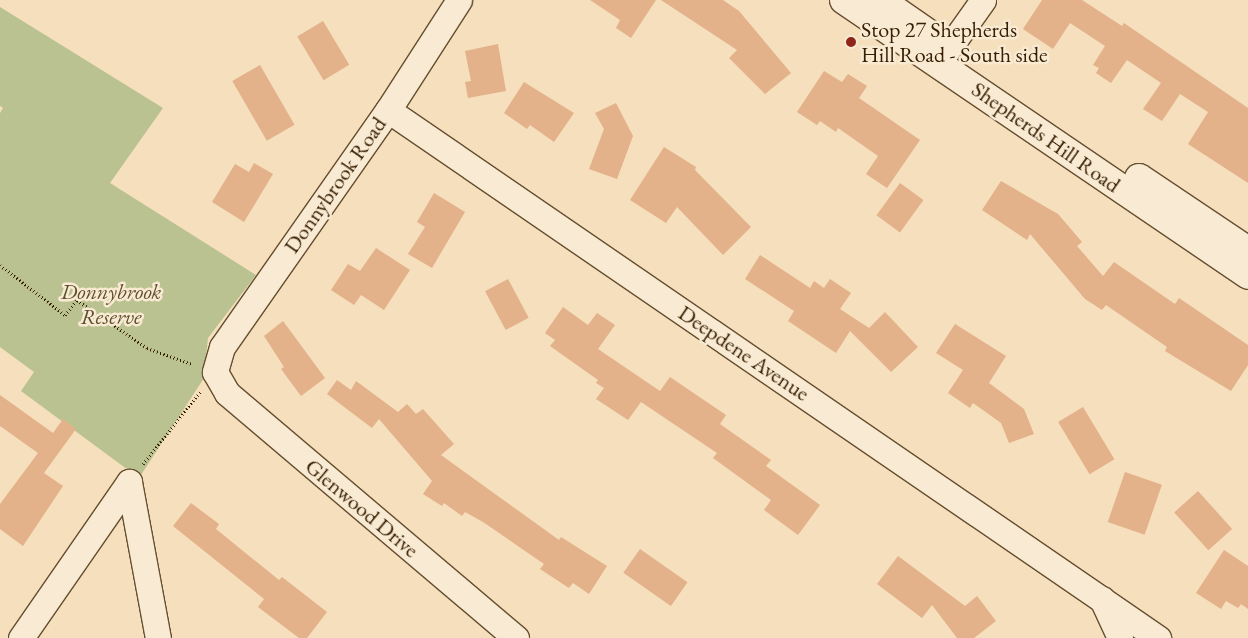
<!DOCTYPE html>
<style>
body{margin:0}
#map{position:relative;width:1248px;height:638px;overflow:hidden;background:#f5dfbc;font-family:"EB Garamond",serif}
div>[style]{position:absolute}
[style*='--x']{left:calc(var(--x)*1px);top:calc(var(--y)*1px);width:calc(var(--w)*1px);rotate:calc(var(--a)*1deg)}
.green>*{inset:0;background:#bbc291}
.building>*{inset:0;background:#e3b18a;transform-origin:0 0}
.path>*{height:3px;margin-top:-1.5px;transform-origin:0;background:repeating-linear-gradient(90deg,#361e00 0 1px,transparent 0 3.5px)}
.roads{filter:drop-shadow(1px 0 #664e2f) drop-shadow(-1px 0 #664e2f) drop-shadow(0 1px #664e2f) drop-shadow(0 -1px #664e2f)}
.minor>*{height:25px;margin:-12.5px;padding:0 12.5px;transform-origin:12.5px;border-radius:12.5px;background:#f8ead3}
.secondary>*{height:28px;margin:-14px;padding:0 14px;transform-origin:14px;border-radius:14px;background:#f8ead3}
.dots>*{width:14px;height:14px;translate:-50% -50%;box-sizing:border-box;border:2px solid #f8ead3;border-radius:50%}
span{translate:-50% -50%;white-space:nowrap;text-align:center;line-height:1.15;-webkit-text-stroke:5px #f8ead3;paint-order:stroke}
.poi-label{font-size:22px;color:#361e00}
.left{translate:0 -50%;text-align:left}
.street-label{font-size:22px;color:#361e00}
.park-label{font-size:22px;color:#5e4f2c;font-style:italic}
</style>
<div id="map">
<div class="green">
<div style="clip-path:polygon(0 7px,163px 108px,110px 183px,256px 275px,208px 338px,204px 378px,139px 478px,21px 391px,34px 372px,0 347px,0 113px,3px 108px,0 106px)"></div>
</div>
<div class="building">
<div style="clip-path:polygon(590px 0,656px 0,631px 38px,616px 28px,620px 20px)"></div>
<div style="clip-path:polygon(661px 0,723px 0,739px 11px,791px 73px,765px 94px,729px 58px,737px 50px)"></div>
<div style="clip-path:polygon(1042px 0,1082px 0,1122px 26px,1124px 23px,1248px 108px,1248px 183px,1188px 144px,1208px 112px,1180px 94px,1162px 121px,1143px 109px,1161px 83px,1127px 60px,1111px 83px,1096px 73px,1099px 68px,1093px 65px,1105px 46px,1070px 23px,1053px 49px,1023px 29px)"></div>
<div style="left:323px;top:21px;width:51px;height:30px;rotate:59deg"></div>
<div style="clip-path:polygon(498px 44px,506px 91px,468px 98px,465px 82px,471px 81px,465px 51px)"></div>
<div style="left:260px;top:65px;width:69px;height:32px;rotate:60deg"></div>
<div style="clip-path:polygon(824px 71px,842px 82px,848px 74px,867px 86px,859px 98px,920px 140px,887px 188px,866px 174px,878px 156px,838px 128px,836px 132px,820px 121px,817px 125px,797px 112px)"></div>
<div style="clip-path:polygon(524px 82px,574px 113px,554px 142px,530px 125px,527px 129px,504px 113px)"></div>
<div style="clip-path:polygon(616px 103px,633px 136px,617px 179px,589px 169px,604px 129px,595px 113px)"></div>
<div style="clip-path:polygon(664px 147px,696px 167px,695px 170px,751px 227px,723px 255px,677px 207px,666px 223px,630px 200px)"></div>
<div style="clip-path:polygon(254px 163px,273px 174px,244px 222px,212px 202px,235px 164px,249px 172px)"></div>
<div style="clip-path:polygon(1001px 181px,1058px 214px,1082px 242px,1077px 246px,1103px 276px,1114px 262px,1175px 304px,1179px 298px,1248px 345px,1248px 365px,1231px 391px,1165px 351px,1167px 347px,1106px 305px,1102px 310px,1085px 299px,1030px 234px,1027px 240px,982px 210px)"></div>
<div style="left:900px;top:183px;width:29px;height:40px;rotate:36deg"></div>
<div style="clip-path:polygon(434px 193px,465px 212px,432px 268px,408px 254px,425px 227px,417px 222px)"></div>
<div style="clip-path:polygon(376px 248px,410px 270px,384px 310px,361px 295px,354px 305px,331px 290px,348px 264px,360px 271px)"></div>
<div style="clip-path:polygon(760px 255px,810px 288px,814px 281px,824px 288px,830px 279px,851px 293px,840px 309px,869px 328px,885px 312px,918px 347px,891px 372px,850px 331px,836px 353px,788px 321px,794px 311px,745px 279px)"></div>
<div style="left:508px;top:279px;width:44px;height:26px;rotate:62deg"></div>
<div style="clip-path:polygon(563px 307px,588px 325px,597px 313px,615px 325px,598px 349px,660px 391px,670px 377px,726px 415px,720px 424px,771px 460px,766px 466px,820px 505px,798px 535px,764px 510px,771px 500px,713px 458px,717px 453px,641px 402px,628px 420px,596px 399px,604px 388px,596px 383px,598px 380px,550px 346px,555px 340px,545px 333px)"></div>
<div style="clip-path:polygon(283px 321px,325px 378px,301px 396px,281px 369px,284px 367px,264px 336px)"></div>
<div style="clip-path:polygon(955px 324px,1006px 356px,989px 383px,1024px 409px,1034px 434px,1009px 443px,1001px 423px,973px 403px,970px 408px,948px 393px,963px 370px,936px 353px)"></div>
<div style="clip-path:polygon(337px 380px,351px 390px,356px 381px,398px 412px,407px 404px,416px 414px,423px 409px,454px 444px,441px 455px,559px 540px,561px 537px,607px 566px,589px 594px,573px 583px,569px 588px,540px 569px,544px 564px,483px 522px,465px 512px,462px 516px,444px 503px,442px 506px,423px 494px,432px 481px,379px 419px,372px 428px,327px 394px)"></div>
<div style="clip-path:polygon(0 395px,53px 433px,63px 419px,76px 429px,44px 473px,63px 486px,23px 546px,0 529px,0 504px,38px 453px,0 426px)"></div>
<div style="left:1083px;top:407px;width:61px;height:29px;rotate:59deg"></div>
<div style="left:1125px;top:472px;width:39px;height:53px;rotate:19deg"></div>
<div style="left:1198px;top:491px;width:51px;height:32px;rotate:48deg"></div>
<div style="clip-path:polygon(191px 503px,219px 524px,216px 529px,279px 580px,282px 577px,327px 612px,307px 638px,299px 638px,258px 607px,264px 599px,173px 526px)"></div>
<div style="left:640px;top:549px;width:58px;height:29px;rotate:35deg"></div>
<div style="clip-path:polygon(1224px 550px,1248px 566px,1248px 609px,1241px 604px,1238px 608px,1226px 601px,1221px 609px,1196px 593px)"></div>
<div style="clip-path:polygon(898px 556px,965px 606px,977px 596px,996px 621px,974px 638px,957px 638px,932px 605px,922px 618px,877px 584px)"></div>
</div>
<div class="path">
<div style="--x:0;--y:265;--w:82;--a:37.6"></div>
<div style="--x:65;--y:315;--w:19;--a:-51"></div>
<div style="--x:77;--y:300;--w:85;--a:34.4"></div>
<div style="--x:147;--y:348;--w:48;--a:19.6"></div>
<div style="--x:143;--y:464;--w:92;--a:-51.6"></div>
</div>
<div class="roads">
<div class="minor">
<div style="--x:459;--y:0;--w:131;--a:122.8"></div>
<div style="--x:388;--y:110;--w:289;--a:125"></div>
<div style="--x:222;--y:347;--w:26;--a:106"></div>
<div style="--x:215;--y:372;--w:24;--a:60"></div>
<div style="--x:227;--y:393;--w:379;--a:40.3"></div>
<div style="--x:939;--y:62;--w:76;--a:-54.6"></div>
<div style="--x:388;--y:110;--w:934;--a:34.44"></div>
<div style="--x:129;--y:482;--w:159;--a:79.5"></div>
<div style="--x:1102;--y:599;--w:43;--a:65.2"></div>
<div style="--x:21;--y:638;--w:190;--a:-55.3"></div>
</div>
<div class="secondary">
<div style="--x:844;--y:0;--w:489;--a:34.2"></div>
<div style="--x:880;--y:0;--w:79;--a:34.7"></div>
<div style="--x:1139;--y:178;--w:131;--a:33.8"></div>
</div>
</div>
<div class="dots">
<div style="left:851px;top:42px;background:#8f2418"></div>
</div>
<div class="poi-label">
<span class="left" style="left:861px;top:42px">Stop 27 Shepherds<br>Hill Road - South side</span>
</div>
<div class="street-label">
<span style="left:1046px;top:137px;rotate:35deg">Shepherds Hill Road</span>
<span style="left:335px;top:185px;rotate:-55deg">Donnybrook Road</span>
<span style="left:744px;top:353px;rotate:34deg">Deepdene Avenue</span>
<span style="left:362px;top:508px;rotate:40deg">Glenwood Drive</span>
</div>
<div class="park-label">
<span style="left:111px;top:304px">Donnybrook<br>Reserve</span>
</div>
</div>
